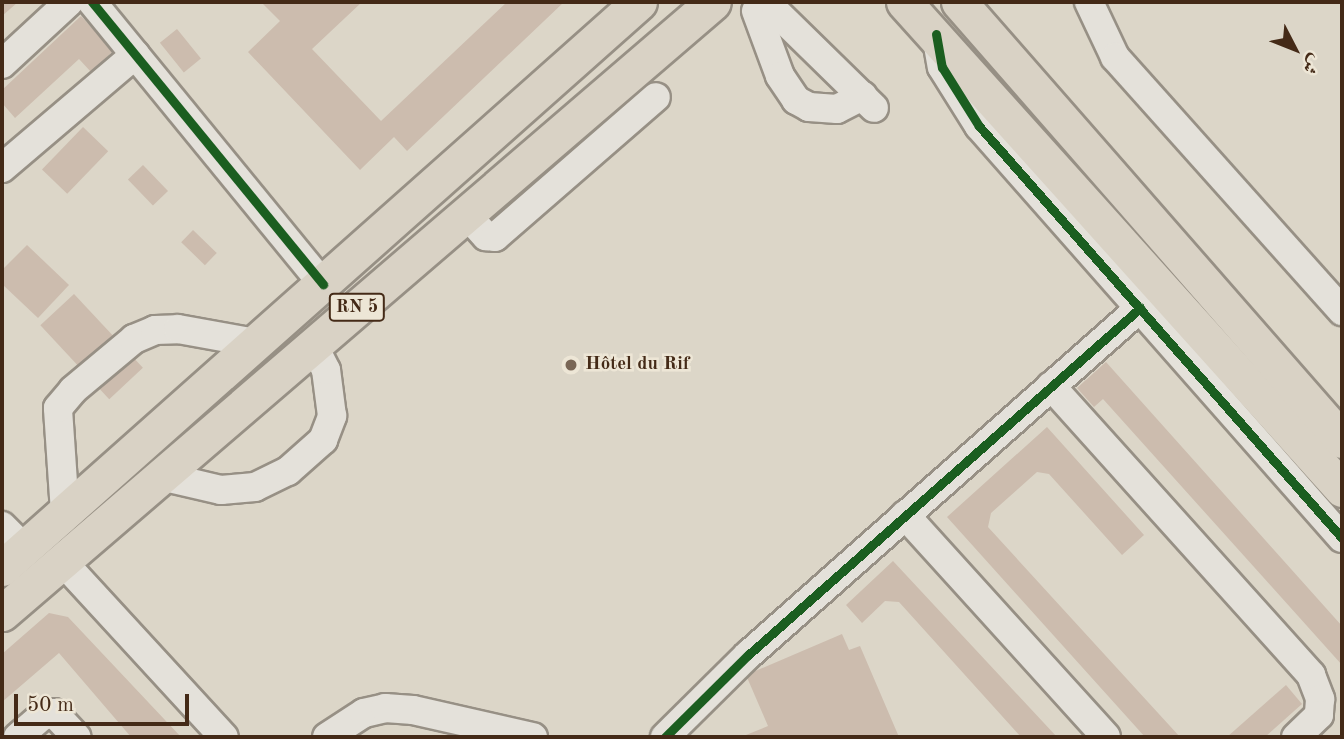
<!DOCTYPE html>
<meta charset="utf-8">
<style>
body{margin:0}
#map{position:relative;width:1344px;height:739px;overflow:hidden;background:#dcd6c8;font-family:"Old Standard TT",Amiri,serif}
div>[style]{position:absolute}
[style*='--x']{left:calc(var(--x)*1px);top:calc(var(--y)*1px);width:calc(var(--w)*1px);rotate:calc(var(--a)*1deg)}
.building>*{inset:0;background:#ccbcae;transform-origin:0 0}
.roads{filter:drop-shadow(2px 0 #979085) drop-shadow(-2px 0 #979085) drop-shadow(0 2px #979085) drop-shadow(0 -2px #979085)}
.minor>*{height:28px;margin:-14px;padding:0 14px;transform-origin:14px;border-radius:14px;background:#e4e1da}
.major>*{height:35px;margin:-17.5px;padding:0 17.5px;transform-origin:17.5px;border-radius:17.5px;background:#d9d2c5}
.cycleway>*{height:9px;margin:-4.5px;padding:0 4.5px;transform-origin:4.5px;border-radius:4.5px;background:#1b5e20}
.dots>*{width:19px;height:19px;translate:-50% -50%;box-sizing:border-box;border:4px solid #ede6d6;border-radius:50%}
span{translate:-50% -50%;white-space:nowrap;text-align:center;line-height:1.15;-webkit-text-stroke:5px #ede6d6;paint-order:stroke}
.shield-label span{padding:2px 5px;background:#ede6d6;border:2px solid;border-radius:5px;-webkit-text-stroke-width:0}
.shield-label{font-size:18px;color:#442a17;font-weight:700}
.poi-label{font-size:19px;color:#442a17;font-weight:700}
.left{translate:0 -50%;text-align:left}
.frame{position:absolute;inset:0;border:4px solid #442a17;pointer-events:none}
.north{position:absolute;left:1260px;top:14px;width:70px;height:70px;-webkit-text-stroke:5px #ede6d6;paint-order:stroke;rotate:132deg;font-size:19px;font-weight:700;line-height:28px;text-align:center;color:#442a17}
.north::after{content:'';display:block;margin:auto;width:24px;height:32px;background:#442a17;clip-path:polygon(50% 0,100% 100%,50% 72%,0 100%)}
.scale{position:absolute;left:14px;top:694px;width:175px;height:32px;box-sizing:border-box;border:4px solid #442a17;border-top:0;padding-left:9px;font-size:21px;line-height:24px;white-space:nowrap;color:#442a17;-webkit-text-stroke:5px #ede6d6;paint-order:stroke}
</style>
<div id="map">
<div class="building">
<div style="clip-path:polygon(2px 2px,18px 2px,2px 16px)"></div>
<div style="clip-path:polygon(261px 2px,362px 2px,312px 49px,381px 121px,507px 2px,564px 2px,407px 151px,394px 137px,360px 170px,248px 52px,280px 21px)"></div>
<div style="clip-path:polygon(81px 16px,113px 51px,91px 72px,79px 59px,15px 118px,2px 103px,2px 90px)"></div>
<div style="left:177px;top:29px;width:38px;height:22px;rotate:51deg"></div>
<div style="left:83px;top:127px;width:35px;height:59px;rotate:44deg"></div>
<div style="left:143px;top:165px;width:36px;height:21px;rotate:46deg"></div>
<div style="left:193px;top:230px;width:33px;height:17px;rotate:44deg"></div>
<div style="clip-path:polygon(27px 245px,69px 285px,38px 318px,2px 284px,2px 270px)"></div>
<div style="left:74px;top:294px;width:101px;height:46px;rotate:47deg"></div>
<div style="clip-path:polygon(1106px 362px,1342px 626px,1342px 665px,1103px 399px,1094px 407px,1077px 388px)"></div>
<div style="clip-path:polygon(1047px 427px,1144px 535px,1122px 555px,1049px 474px,1037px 472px,991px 513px,988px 527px,1180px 737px,1145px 737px,947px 517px)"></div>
<div style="clip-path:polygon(893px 561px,1057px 737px,1021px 737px,899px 602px,885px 601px,862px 623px,846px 605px)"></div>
<div style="clip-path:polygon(49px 613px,68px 617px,181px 737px,131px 737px,59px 653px,2px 702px,2px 654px)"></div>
<div style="clip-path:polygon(842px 634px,849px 650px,860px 646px,899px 737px,741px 737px,768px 726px,746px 675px)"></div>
<div style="clip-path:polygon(1286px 685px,1302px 704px,1265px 737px,1227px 737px)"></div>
</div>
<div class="roads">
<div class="minor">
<div style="--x:92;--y:2;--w:365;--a:50.7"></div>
<div style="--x:1089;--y:2;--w:61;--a:64.7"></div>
<div style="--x:1115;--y:57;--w:341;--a:48.2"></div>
<div style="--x:756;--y:11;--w:69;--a:69.7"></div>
<div style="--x:780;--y:76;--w:29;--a:56"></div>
<div style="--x:796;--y:100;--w:15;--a:28"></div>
<div style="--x:809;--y:107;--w:28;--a:4"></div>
<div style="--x:837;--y:109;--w:29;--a:-27"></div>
<div style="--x:776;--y:12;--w:137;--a:44.4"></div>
<div style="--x:937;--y:40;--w:27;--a:80"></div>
<div style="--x:942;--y:67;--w:70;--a:57.9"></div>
<div style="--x:979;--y:126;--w:549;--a:48.62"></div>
<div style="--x:2;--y:64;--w:91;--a:-42.8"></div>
<div style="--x:2;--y:168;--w:175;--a:-40.4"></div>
<div style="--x:466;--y:214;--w:30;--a:48"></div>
<div style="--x:486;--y:236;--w:9;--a:6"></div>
<div style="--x:495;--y:237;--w:213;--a:-41"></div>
<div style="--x:1051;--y:386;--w:389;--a:48"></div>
<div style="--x:1311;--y:675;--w:26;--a:69"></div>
<div style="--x:1320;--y:699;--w:16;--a:94"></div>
<div style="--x:1319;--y:715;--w:32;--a:136"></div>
<div style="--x:161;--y:476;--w:62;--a:13.1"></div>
<div style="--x:221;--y:490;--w:34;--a:-5"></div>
<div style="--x:255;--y:487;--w:37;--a:-26"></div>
<div style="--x:288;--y:471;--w:47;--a:-41.5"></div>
<div style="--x:323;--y:440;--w:26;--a:-69"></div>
<div style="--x:332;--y:416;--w:46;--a:-97.4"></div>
<div style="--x:326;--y:370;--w:28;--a:-117"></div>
<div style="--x:65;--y:512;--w:104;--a:-93.9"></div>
<div style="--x:58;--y:408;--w:23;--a:-50"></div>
<div style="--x:73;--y:390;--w:80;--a:-39.9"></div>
<div style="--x:134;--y:339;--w:23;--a:-23"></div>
<div style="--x:155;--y:330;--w:23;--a:-2"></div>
<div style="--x:178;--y:329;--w:79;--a:10.2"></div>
<div style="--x:905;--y:515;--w:299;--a:47.8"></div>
<div style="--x:2;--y:526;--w:31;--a:45"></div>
<div style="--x:62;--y:561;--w:239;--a:47.4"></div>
<div style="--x:18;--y:737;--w:32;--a:-41"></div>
<div style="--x:42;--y:716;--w:12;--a:-14"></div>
<div style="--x:54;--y:713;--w:33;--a:47"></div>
<div style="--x:327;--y:737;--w:44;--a:-33"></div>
<div style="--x:364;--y:713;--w:22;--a:-13"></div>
<div style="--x:385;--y:708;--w:28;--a:4"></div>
<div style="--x:413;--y:710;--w:123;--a:12.7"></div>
<div style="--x:665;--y:737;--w:117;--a:-44.7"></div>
<div style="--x:748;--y:655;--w:524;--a:-41.52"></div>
</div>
<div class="major">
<div style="--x:904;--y:2;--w:655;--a:48.03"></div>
<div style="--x:959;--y:2;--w:582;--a:48.83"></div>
<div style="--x:2;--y:568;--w:852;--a:-41.62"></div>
<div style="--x:2;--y:613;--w:937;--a:-40.67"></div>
</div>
</div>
<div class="cycleway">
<div style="--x:92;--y:2;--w:365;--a:50.7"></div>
<div style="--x:936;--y:34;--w:34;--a:80"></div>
<div style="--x:942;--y:67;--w:70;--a:57.9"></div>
<div style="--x:979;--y:126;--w:549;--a:48.62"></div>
<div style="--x:665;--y:737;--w:117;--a:-44.7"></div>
<div style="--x:748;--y:655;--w:524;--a:-41.52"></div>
</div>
<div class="dots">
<div style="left:571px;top:365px;background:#796655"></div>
</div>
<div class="shield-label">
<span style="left:357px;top:307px">RN 5</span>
</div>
<div class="poi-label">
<span class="left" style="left:585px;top:365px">Hôtel du Rif</span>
</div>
<div class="frame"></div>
<div class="north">ش</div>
<div class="scale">50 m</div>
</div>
